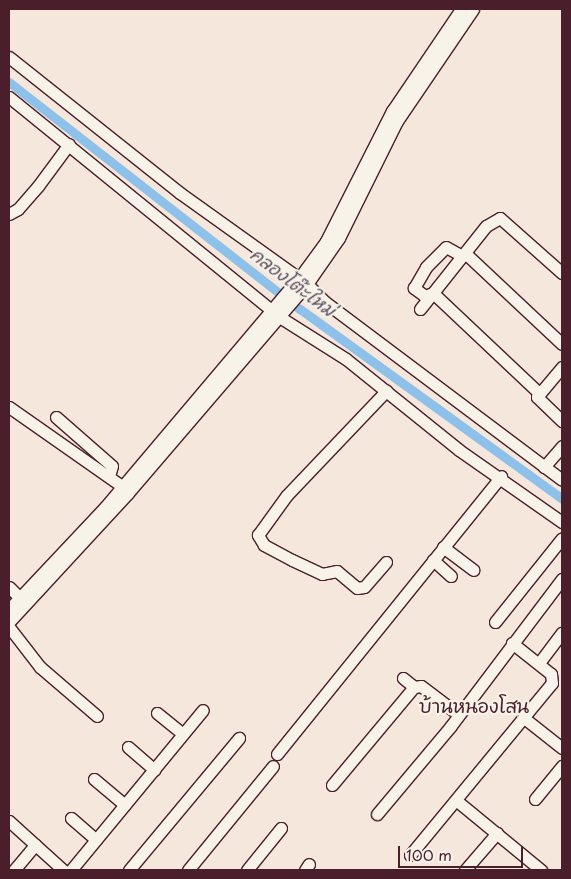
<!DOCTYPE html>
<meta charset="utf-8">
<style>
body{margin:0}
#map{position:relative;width:571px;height:879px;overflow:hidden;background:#f6e7dd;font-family:"Playpen Sans","Playpen Sans Thai",sans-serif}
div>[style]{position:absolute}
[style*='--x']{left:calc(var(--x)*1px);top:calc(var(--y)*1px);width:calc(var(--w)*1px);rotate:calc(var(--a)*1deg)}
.canal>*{height:9px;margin:-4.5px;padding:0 4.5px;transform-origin:4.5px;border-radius:4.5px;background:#8dc1ea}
.roads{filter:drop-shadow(1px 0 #4a1f2b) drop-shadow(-1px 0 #4a1f2b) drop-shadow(0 1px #4a1f2b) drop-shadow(0 -1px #4a1f2b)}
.minor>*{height:11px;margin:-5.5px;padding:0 5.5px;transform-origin:5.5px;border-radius:5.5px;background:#f7f3e8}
span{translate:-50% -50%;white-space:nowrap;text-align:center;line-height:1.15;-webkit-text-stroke:4.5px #f7f3e8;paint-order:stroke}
.water-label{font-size:18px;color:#5e5064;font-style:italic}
.quarter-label{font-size:19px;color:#4a1f2b}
.frame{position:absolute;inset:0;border:10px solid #4a1f2b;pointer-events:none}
.scale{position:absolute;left:398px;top:846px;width:125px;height:22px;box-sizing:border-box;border:2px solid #4a1f2b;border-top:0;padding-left:6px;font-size:15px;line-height:18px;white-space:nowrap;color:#4a1f2b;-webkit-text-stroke:4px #f7f3e8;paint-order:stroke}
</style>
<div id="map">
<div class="canal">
<div style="--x:9;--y:82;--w:369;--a:38"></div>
<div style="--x:300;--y:309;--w:324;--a:35.9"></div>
</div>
<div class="roads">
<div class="minor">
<div style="--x:9;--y:57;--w:218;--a:38.5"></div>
<div style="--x:180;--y:193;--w:156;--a:35.6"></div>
<div style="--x:307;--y:284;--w:25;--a:45"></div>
<div style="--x:325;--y:302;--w:296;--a:36.9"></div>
<div style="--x:9;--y:97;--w:347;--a:39.1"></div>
<div style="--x:278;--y:316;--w:80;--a:32.3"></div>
<div style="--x:346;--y:359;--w:145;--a:38.8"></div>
<div style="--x:459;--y:450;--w:126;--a:35"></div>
<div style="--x:9;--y:214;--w:10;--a:-29"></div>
<div style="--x:18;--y:209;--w:30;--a:-49"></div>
<div style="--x:38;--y:186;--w:52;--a:-53.6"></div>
<div style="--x:465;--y:253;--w:133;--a:43.2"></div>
<div style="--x:433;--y:293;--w:146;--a:43.3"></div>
<div style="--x:433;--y:293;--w:9;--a:159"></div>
<div style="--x:425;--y:296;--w:14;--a:-144"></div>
<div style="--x:414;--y:288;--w:24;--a:-60"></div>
<div style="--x:426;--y:267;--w:28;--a:-45"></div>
<div style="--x:446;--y:247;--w:18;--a:29"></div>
<div style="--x:420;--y:309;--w:106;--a:-51.5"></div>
<div style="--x:486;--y:226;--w:16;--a:-30"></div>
<div style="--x:500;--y:218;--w:83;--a:41.6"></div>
<div style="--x:562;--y:367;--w:39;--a:130"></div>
<div style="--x:537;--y:397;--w:35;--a:44"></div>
<div style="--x:9;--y:407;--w:138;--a:35"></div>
<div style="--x:56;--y:417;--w:74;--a:41.2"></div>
<div style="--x:112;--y:466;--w:10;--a:107"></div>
<div style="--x:544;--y:467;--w:28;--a:-49"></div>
<div style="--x:443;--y:547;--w:38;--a:37"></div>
<div style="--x:433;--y:560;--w:24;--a:42"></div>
<div style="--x:386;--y:562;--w:33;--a:131"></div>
<div style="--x:364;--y:587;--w:7;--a:172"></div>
<div style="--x:357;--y:588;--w:26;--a:-140"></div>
<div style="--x:337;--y:571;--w:15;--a:169"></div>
<div style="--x:322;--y:574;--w:33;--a:-155"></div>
<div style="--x:292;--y:560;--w:32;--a:-152"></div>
<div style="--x:264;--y:545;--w:12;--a:-121"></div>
<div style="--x:258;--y:535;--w:49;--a:-54.1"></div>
<div style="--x:287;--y:495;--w:144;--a:-46.4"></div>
<div style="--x:9;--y:587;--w:16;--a:45"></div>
<div style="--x:9;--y:609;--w:140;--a:-46.7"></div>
<div style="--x:105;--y:507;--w:310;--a:-49.8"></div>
<div style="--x:305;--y:270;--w:36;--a:-54"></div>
<div style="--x:326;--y:241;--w:146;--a:-63.1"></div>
<div style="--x:392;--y:111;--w:123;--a:-55.9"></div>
<div style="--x:9;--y:622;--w:176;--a:-47.3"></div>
<div style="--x:128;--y:493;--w:275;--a:-49.4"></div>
<div style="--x:307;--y:284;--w:56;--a:-55.2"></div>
<div style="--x:339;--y:238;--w:131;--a:-63.6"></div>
<div style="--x:397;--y:121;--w:135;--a:-55.8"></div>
<div style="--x:495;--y:622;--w:107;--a:-51.4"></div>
<div style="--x:9;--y:627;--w:51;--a:52.2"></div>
<div style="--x:40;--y:667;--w:75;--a:40.7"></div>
<div style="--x:539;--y:663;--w:38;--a:-53"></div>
<div style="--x:403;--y:678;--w:14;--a:39"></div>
<div style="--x:157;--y:713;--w:33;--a:39"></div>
<div style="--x:524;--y:718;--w:48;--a:38.3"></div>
<div style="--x:128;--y:747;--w:35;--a:41"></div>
<div style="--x:277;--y:754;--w:357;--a:-51.1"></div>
<div style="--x:94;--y:779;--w:40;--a:40"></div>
<div style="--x:332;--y:785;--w:128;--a:-50.1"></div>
<div style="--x:414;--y:687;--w:7;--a:-8"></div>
<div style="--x:421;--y:686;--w:46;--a:37.1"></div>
<div style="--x:535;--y:799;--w:43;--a:-50.7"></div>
<div style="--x:457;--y:801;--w:109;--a:39.4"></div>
<div style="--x:377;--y:814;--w:114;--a:-50"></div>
<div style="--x:450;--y:727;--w:186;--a:-52.9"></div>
<div style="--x:71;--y:818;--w:33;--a:41"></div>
<div style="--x:9;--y:821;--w:73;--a:42.2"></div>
<div style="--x:410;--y:855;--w:223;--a:-50.5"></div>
<div style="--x:552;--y:683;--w:9;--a:-96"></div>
<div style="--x:551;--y:674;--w:50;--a:-141.5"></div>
<div style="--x:14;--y:870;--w:33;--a:-50"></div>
<div style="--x:71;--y:870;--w:207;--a:-50.5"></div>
<div style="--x:129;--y:870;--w:172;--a:-50.2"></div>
<div style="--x:188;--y:870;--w:134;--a:-50.7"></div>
<div style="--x:247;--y:870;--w:54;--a:-51"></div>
<div style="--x:305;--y:870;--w:7;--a:-56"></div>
<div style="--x:465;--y:870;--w:49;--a:-49.1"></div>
</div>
</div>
<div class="water-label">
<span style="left:293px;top:282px;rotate:37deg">คลองโต๊ะใหม่</span>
</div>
<div class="quarter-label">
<span style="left:474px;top:706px">บ้านหนองโสน</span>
</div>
<div class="frame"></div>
<div class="scale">100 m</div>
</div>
